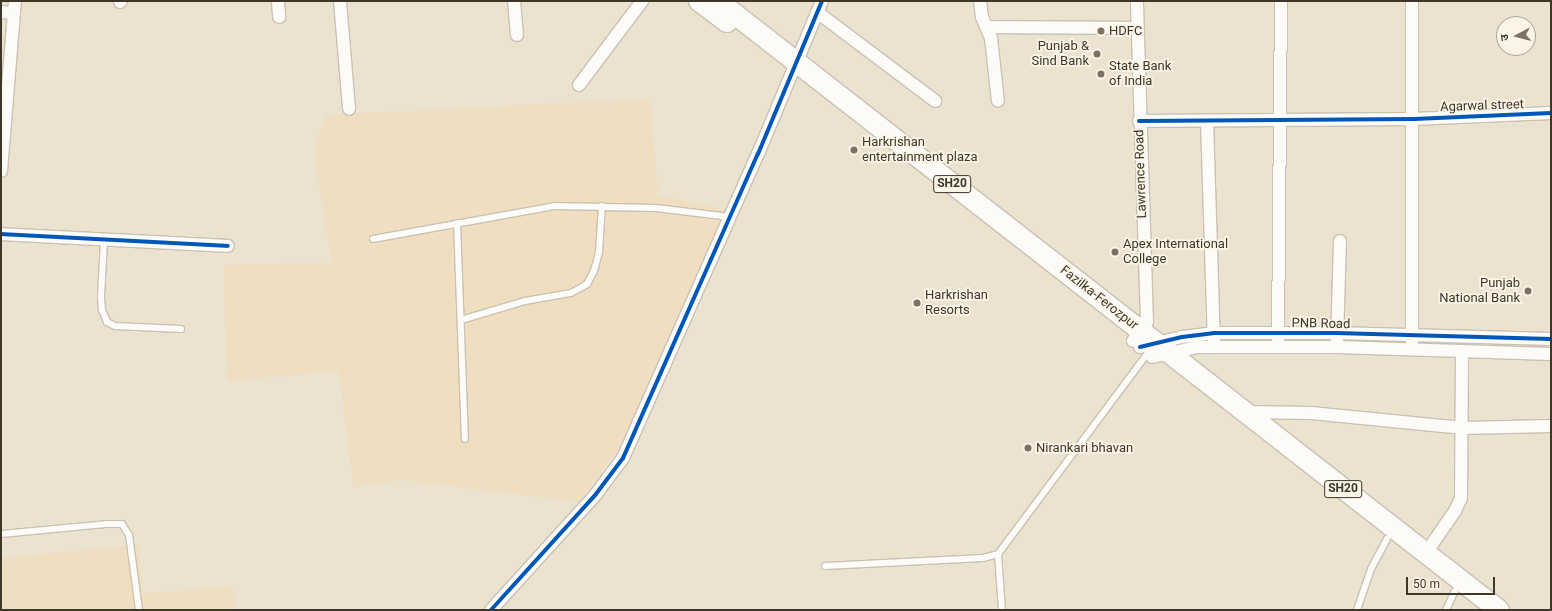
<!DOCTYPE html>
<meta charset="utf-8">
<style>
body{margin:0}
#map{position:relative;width:1552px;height:611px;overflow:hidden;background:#ece2d0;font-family:Roboto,"Noto Sans Devanagari",sans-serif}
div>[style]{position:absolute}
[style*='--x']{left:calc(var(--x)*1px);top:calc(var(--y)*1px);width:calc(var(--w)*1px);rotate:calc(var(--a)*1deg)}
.built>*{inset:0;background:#efdebf}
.roads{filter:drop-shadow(1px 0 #c9c1b3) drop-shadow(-1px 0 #c9c1b3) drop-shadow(0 1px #c9c1b3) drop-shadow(0 -1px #c9c1b3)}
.lane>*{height:6px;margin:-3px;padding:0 3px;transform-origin:3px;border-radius:3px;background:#fcfbf8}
.street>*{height:12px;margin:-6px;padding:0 6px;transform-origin:6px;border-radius:6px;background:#fcfbf8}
.primary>*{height:20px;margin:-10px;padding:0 10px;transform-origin:10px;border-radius:10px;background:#fcfbf8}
.cycleway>*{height:4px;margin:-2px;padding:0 2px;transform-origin:2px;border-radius:2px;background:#0057b8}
.dots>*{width:11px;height:11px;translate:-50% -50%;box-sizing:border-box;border:2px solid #fcf4e6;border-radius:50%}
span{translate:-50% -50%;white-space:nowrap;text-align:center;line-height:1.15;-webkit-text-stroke:3.5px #fcf4e6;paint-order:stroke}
.shield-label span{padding:1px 3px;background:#fcf4e6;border:1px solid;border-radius:3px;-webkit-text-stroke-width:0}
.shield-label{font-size:12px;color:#3e3628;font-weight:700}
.poi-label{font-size:13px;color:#3e3628}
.left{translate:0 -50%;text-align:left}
.right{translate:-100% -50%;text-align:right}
.street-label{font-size:13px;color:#3e3628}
.frame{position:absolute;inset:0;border:2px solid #3e3628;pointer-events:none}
.north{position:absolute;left:1496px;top:16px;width:40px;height:40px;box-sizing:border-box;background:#fcf4e6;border:1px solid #b0a89a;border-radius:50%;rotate:263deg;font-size:11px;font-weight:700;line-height:16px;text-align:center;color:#3e3628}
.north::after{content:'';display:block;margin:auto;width:14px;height:18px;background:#7b7263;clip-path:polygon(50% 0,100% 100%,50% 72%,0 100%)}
.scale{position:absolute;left:1406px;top:577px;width:89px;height:18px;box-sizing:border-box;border:2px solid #3e3628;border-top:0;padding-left:5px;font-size:12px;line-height:14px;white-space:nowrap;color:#3e3628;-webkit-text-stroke:3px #fcf4e6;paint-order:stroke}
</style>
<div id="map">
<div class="built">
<div style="clip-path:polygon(650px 99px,658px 195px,733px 212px,617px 449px,579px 502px,402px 480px,354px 487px,339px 371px,227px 381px,224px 265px,332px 263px,314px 150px,326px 115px)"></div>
<div style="clip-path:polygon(138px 545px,143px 594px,232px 586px,235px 610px,1px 610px,1px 558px)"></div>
</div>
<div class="roads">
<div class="lane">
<div style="--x:457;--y:223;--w:216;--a:87.9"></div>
<div style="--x:373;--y:239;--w:184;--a:-10.3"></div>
<div style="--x:554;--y:206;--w:102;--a:1.1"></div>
<div style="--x:656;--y:208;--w:75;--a:6.9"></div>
<div style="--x:104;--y:240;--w:58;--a:93"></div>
<div style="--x:101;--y:298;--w:12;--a:85"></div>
<div style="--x:102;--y:310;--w:13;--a:67"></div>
<div style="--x:107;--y:322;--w:9;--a:27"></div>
<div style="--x:115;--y:326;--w:66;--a:2.6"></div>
<div style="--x:461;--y:320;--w:67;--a:-16.5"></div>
<div style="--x:525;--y:301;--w:47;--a:-9.9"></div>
<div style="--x:571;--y:293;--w:18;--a:-29"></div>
<div style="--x:587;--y:284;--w:15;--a:-62"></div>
<div style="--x:594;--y:271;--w:20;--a:-75"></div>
<div style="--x:599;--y:252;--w:46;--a:-86.3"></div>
<div style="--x:1;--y:534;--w:105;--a:-5.4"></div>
<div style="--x:106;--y:524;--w:16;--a:0"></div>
<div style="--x:122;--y:524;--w:13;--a:58"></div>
<div style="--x:129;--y:535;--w:76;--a:82.4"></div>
<div style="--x:998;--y:554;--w:56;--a:85.9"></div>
<div style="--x:825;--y:566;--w:158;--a:-2.9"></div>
<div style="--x:983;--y:558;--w:16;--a:-15"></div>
<div style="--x:998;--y:554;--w:251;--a:-53.3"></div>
<div style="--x:1357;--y:610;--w:43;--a:-71.1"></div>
<div style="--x:1371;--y:569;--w:34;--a:-62"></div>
<div style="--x:1446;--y:610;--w:21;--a:-65"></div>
</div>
<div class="street">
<div style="--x:278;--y:1;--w:16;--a:86"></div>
<div style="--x:340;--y:1;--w:108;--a:85.2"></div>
<div style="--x:514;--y:1;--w:34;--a:85"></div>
<div style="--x:980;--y:1;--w:16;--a:83"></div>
<div style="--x:982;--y:17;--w:23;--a:67"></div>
<div style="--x:991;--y:38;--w:63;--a:83.7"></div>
<div style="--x:120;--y:2;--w:1;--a:-45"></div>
<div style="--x:1;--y:12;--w:13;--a:4"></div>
<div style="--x:817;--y:12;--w:148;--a:37"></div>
<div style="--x:986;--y:27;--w:151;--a:0.4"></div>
<div style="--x:579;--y:85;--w:105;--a:-53.1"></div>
<div style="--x:1139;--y:121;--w:275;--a:-0.4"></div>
<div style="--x:1414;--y:119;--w:137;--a:-2.5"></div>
<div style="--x:1207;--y:121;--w:220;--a:88.2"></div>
<div style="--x:1;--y:171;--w:171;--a:-85.3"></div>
<div style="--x:1;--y:234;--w:227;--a:3"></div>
<div style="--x:1278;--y:340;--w:339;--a:-89.5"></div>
<div style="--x:1133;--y:341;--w:24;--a:-54"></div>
<div style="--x:1147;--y:322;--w:321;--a:-91.8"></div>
<div style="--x:1337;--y:342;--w:101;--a:-88.3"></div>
<div style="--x:1412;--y:344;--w:343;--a:-90"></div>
<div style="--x:1140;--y:347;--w:43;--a:-13.4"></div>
<div style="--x:1182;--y:337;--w:31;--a:-7"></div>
<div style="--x:1213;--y:333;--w:123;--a:0"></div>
<div style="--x:1336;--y:333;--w:215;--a:1.6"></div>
<div style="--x:1152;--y:357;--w:46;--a:-12.5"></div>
<div style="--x:1197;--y:347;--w:141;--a:0"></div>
<div style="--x:1338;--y:347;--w:213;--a:1.9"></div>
<div style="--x:1245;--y:412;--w:66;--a:0.9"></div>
<div style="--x:1311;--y:413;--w:153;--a:5.6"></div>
<div style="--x:1463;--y:428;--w:88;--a:-1.3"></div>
<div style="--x:1426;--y:553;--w:51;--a:-55.4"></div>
<div style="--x:1455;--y:511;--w:14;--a:-65"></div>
<div style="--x:1461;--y:498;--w:146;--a:-89.6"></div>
<div style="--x:491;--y:610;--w:156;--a:-47.8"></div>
<div style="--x:596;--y:494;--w:45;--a:-53.1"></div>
<div style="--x:623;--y:458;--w:333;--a:-66.1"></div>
<div style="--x:758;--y:154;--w:166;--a:-67.3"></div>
</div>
<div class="primary">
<div style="--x:699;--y:1;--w:35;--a:37"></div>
<div style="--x:718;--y:1;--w:990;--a:37.95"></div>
</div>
</div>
<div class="cycleway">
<div style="--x:1139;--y:121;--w:275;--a:-0.4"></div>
<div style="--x:1414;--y:119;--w:137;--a:-2.5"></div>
<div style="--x:1;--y:234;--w:227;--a:3"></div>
<div style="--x:1140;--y:347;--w:43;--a:-13.4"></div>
<div style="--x:1182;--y:337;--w:31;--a:-7"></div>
<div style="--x:1213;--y:333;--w:123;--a:0"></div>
<div style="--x:1336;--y:333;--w:215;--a:1.6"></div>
<div style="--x:491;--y:610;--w:156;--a:-47.8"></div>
<div style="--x:596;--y:494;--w:45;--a:-53.1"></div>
<div style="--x:623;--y:458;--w:333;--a:-66.1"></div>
<div style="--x:758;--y:154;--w:166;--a:-67.3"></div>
</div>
<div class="dots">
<div style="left:1101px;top:31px;background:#7b7263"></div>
<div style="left:1097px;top:54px;background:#7b7263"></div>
<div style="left:1101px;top:74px;background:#7b7263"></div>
<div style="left:854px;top:150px;background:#7b7263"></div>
<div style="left:1115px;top:252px;background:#7b7263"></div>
<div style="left:1528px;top:291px;background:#7b7263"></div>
<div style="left:917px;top:303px;background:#7b7263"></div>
<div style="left:1028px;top:448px;background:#7b7263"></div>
</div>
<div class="shield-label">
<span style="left:952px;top:184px">SH20</span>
<span style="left:1343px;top:489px">SH20</span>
</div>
<div class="poi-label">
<span class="left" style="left:1109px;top:31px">HDFC</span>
<span class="right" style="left:1089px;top:54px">Punjab &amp;<br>Sind Bank</span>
<span class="left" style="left:1109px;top:74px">State Bank<br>of India</span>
<span class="left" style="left:862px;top:150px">Harkrishan<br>entertainment plaza</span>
<span class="left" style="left:1123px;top:252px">Apex International<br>College</span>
<span class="right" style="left:1520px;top:291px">Punjab<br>National Bank</span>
<span class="left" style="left:925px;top:303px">Harkrishan<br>Resorts</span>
<span class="left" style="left:1036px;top:448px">Nirankari bhavan</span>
</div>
<div class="street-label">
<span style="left:1482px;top:106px;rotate:-2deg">Agarwal street</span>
<span style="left:1141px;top:174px;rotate:-92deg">Lawrence Road</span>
<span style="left:1099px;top:298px;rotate:38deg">Fazilka-Ferozpur</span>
<span style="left:1321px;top:324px;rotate:1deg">PNB Road</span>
</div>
<div class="frame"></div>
<div class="north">उ</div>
<div class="scale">50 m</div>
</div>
